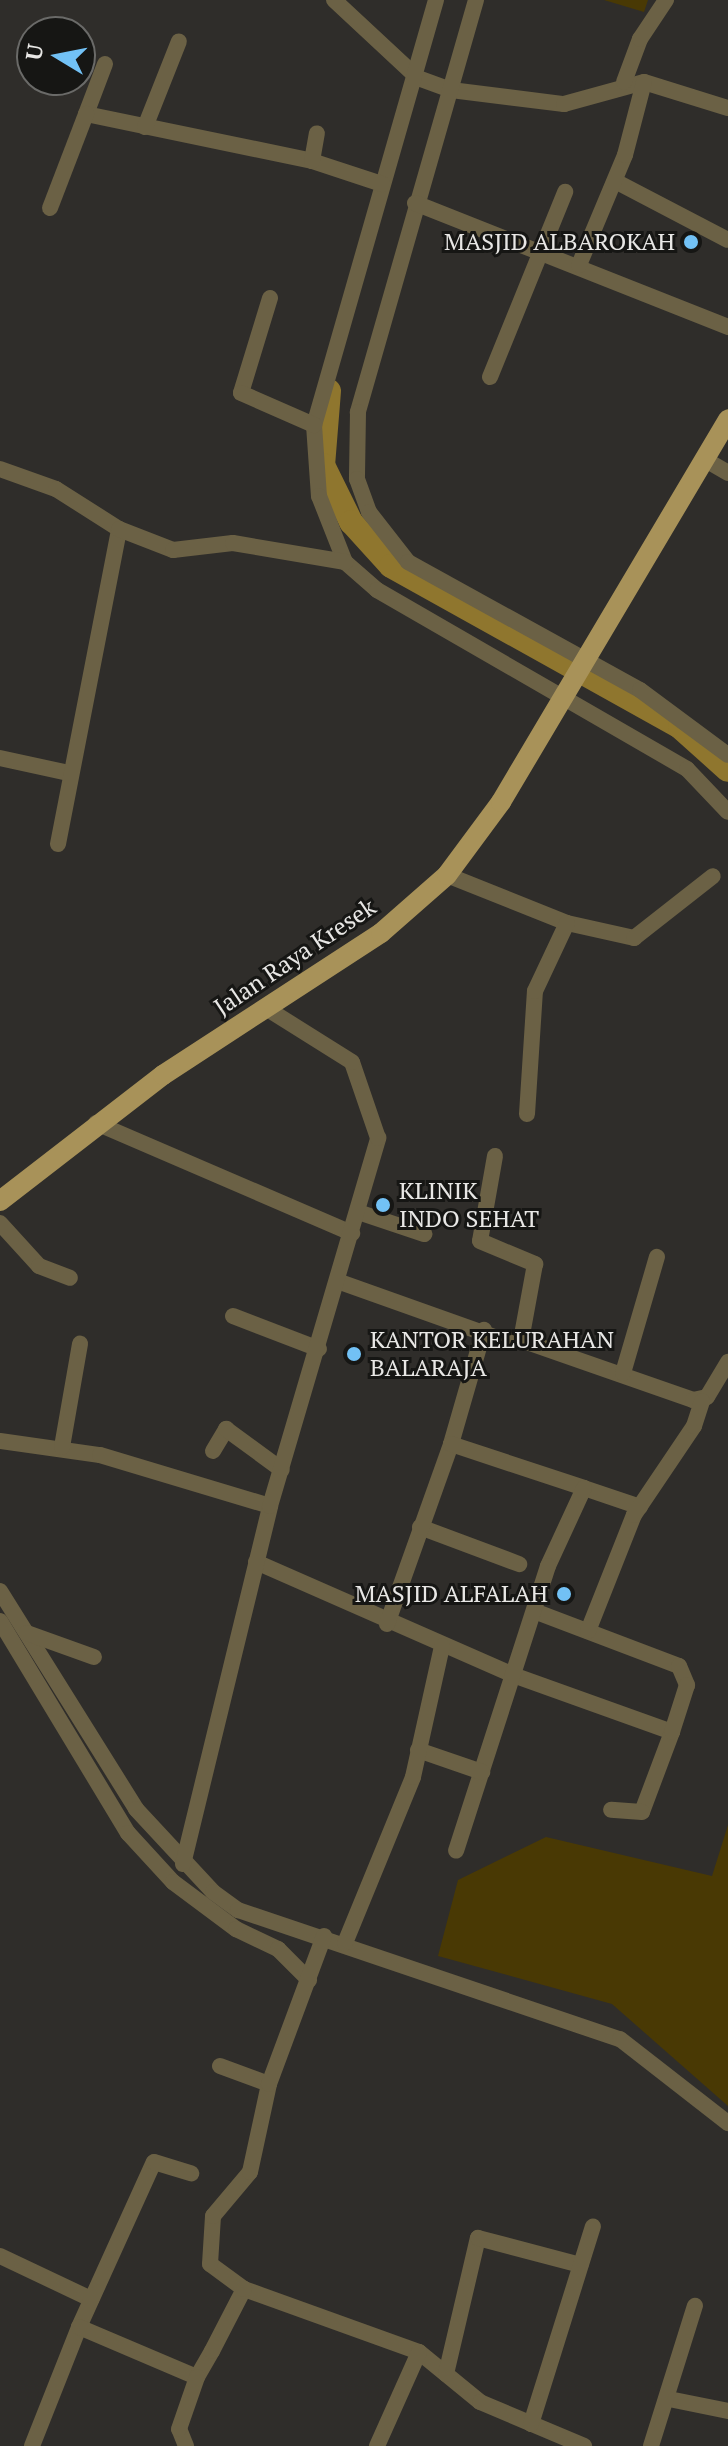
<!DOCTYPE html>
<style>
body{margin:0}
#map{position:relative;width:728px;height:2446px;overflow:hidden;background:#2f2d2a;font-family:"PT Serif",serif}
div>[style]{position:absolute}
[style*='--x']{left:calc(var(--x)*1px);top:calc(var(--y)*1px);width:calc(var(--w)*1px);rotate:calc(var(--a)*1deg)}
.green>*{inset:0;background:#493904}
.river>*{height:24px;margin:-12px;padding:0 12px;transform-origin:12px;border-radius:12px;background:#8f762e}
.minor>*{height:16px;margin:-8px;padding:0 8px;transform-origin:8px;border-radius:8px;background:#6b6145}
.major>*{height:20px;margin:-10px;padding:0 10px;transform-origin:10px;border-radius:10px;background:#a89259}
.dots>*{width:22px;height:22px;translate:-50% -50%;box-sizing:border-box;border:4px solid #161614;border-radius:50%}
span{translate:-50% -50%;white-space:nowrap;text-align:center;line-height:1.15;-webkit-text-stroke:6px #161614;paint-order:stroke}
.poi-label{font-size:24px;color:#e8e7e5}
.right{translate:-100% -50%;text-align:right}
.left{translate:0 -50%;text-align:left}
.street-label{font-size:24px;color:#e8e7e5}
.north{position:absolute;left:16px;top:16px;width:80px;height:80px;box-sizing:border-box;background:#161614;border:2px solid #6a6a68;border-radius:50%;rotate:280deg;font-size:22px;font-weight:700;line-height:32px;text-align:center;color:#e8e7e5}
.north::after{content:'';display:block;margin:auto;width:28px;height:36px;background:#72c1f5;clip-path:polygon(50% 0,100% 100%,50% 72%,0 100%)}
</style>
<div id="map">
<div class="green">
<div style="clip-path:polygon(604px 0,648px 0,644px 12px)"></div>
<div style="clip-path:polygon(728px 1825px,728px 2106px,612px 2004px,438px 1956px,458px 1880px,546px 1837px,712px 1876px)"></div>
</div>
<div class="river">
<div style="--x:329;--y:391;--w:74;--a:94.6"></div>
<div style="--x:323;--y:465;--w:64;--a:63.8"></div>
<div style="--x:351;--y:522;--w:59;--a:47.7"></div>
<div style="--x:391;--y:566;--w:331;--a:29.1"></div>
<div style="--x:680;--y:727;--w:64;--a:41.9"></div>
</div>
<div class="minor">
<div style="--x:334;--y:0;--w:115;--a:42.9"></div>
<div style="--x:418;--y:78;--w:35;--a:20"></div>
<div style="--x:451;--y:90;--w:114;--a:7.1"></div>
<div style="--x:564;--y:104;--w:83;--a:-15.4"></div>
<div style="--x:644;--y:82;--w:88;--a:17.2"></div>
<div style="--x:436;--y:0;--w:442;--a:106"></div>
<div style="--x:314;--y:425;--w:71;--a:86"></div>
<div style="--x:319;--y:496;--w:71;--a:68.5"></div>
<div style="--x:345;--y:562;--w:43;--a:41.2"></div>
<div style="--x:377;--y:590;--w:358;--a:30"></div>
<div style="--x:687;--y:769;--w:59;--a:46.4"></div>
<div style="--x:476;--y:0;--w:429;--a:106"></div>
<div style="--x:358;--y:412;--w:67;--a:90.9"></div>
<div style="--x:357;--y:479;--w:35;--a:70"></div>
<div style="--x:369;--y:512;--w:63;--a:52"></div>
<div style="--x:408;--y:562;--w:265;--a:28.9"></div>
<div style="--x:640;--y:690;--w:109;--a:36.5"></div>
<div style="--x:105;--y:64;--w:53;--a:110.8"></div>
<div style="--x:86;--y:114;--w:231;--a:11.7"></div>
<div style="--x:312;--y:161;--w:74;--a:18.2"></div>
<div style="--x:624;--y:82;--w:46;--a:-69.6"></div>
<div style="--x:640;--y:39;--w:47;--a:-56.3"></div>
<div style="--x:145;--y:127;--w:92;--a:-68.4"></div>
<div style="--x:312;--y:161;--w:28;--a:-80"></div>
<div style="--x:615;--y:181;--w:127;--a:27.6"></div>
<div style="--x:415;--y:203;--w:337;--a:21.6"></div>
<div style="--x:50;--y:208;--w:101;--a:-69"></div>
<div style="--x:579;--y:265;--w:119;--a:-67.3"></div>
<div style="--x:625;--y:155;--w:75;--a:-75.4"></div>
<div style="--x:270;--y:298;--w:99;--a:107"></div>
<div style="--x:241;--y:393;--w:80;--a:23.7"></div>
<div style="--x:490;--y:377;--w:200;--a:-67.9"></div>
<div style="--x:704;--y:459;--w:28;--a:30"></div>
<div style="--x:0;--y:469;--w:59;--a:19.7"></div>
<div style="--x:56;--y:489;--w:75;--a:32.4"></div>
<div style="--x:0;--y:758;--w:71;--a:12.3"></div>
<div style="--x:58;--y:844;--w:321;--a:-79"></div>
<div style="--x:119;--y:529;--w:58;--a:21.3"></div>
<div style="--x:173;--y:550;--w:60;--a:-6.7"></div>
<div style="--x:233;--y:543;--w:114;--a:9.6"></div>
<div style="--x:447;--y:875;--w:129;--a:21.8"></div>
<div style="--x:567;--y:923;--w:69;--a:12.6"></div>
<div style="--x:634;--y:938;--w:100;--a:-38.1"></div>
<div style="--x:527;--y:1114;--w:123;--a:-86.3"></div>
<div style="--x:535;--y:991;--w:75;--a:-64.8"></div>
<div style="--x:96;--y:1123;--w:279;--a:23.3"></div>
<div style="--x:495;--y:1156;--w:86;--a:100"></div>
<div style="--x:480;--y:1241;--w:60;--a:22.7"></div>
<div style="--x:535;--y:1264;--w:77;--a:100.4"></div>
<div style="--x:521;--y:1340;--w:182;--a:19.2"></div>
<div style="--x:693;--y:1400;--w:14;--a:-12"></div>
<div style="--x:707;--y:1397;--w:41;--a:-59"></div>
<div style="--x:358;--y:1212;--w:70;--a:18.4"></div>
<div style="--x:0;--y:1223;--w:58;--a:47.8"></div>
<div style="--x:39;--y:1266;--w:33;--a:21"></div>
<div style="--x:340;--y:1282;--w:176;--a:19.6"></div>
<div style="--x:506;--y:1341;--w:15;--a:-4"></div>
<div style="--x:233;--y:1316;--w:92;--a:21"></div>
<div style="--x:623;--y:1373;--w:121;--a:-73.7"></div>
<div style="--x:0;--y:1441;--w:101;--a:8"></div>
<div style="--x:100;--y:1455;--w:177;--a:16.7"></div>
<div style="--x:451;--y:1444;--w:119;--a:-73.9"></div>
<div style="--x:62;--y:1447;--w:105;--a:-80.1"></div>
<div style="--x:213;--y:1451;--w:26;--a:-59"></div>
<div style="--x:226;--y:1429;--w:69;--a:36.2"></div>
<div style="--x:584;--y:1488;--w:59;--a:18.7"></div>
<div style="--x:420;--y:1527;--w:106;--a:20.5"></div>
<div style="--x:256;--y:1562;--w:281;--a:23.7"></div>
<div style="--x:513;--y:1675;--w:169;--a:19.7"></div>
<div style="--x:672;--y:1732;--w:85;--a:110.6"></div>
<div style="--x:642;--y:1812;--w:31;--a:-176"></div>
<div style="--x:0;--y:1591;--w:257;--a:58"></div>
<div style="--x:136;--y:1809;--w:113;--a:47.1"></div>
<div style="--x:213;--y:1892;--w:31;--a:36"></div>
<div style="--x:238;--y:1910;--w:403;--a:18.7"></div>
<div style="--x:620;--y:2039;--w:137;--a:37.9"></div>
<div style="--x:534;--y:1611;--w:155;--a:20.8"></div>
<div style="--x:679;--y:1666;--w:21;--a:67"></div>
<div style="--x:687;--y:1685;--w:49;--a:107.7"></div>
<div style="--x:0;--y:1621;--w:248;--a:58.9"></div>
<div style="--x:128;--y:1833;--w:67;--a:47.4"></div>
<div style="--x:173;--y:1882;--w:79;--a:36.7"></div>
<div style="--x:236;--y:1929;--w:47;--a:25.5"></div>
<div style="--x:278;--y:1949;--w:44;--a:45"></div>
<div style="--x:387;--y:1624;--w:191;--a:-70.4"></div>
<div style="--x:451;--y:1444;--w:140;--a:18.3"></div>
<div style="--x:584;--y:1488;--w:86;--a:114.8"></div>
<div style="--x:548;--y:1566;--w:299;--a:107.9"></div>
<div style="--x:588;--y:1631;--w:125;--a:-68.4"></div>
<div style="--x:634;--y:1515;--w:107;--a:-56"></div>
<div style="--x:694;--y:1426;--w:26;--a:-72"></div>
<div style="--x:27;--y:1633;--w:71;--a:19.7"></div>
<div style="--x:418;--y:1750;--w:68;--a:19"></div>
<div style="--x:183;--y:1864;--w:368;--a:-76.3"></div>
<div style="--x:270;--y:1506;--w:384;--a:-73.6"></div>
<div style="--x:378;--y:1138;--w:80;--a:-108.9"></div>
<div style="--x:352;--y:1062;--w:102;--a:-147.9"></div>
<div style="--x:345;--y:1943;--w:179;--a:-67.7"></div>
<div style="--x:413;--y:1777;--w:134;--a:-77.5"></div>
<div style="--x:220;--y:2066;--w:52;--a:20.2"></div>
<div style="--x:0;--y:2256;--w:101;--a:25.3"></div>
<div style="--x:244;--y:2289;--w:186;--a:19.8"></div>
<div style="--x:419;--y:2352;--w:79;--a:39.3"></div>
<div style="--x:480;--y:2402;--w:113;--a:22.9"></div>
<div style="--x:79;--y:2327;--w:181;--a:-65.6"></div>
<div style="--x:154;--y:2162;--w:39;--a:17"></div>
<div style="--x:446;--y:2374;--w:140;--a:-76.8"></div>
<div style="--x:478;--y:2238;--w:106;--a:14.7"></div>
<div style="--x:669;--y:2399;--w:60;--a:11.5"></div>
<div style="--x:531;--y:2424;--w:207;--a:-72.6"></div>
<div style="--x:32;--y:2446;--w:128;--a:-68.4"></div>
<div style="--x:79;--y:2327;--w:128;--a:23"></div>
<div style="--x:197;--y:2377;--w:30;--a:-60"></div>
<div style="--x:212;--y:2351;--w:70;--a:-62.7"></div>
<div style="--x:244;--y:2289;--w:42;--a:-143.7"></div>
<div style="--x:210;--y:2264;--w:48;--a:-86.4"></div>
<div style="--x:213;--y:2216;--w:57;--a:-49.9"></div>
<div style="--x:250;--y:2172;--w:90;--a:-77.8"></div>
<div style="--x:269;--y:2084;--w:158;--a:-69.6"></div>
<div style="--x:186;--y:2446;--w:18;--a:-112"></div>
<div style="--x:179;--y:2429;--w:55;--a:-70.9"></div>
<div style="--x:377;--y:2446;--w:103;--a:-65.9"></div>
<div style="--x:651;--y:2446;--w:147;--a:-72.6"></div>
</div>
<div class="major">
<div style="--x:0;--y:1201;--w:206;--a:-37.7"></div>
<div style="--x:163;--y:1075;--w:260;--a:-33.1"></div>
<div style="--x:381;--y:933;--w:88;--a:-41.3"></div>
<div style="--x:447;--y:875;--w:91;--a:-53.5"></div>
<div style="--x:501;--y:802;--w:445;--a:-59.3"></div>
</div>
<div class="dots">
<div style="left:691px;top:242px;background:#72c1f5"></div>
<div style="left:383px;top:1205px;background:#72c1f5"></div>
<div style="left:354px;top:1354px;background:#72c1f5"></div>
<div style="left:564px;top:1594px;background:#72c1f5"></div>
</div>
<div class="poi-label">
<span class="right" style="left:675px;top:242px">MASJID ALBAROKAH</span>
<span class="left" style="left:399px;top:1205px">KLINIK<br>INDO SEHAT</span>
<span class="left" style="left:370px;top:1354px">KANTOR KELURAHAN<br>BALARAJA</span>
<span class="right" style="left:548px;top:1594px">MASJID ALFALAH</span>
</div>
<div class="street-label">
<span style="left:295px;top:957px;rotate:-34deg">Jalan Raya Kresek</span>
</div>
<div class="north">U</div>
</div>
